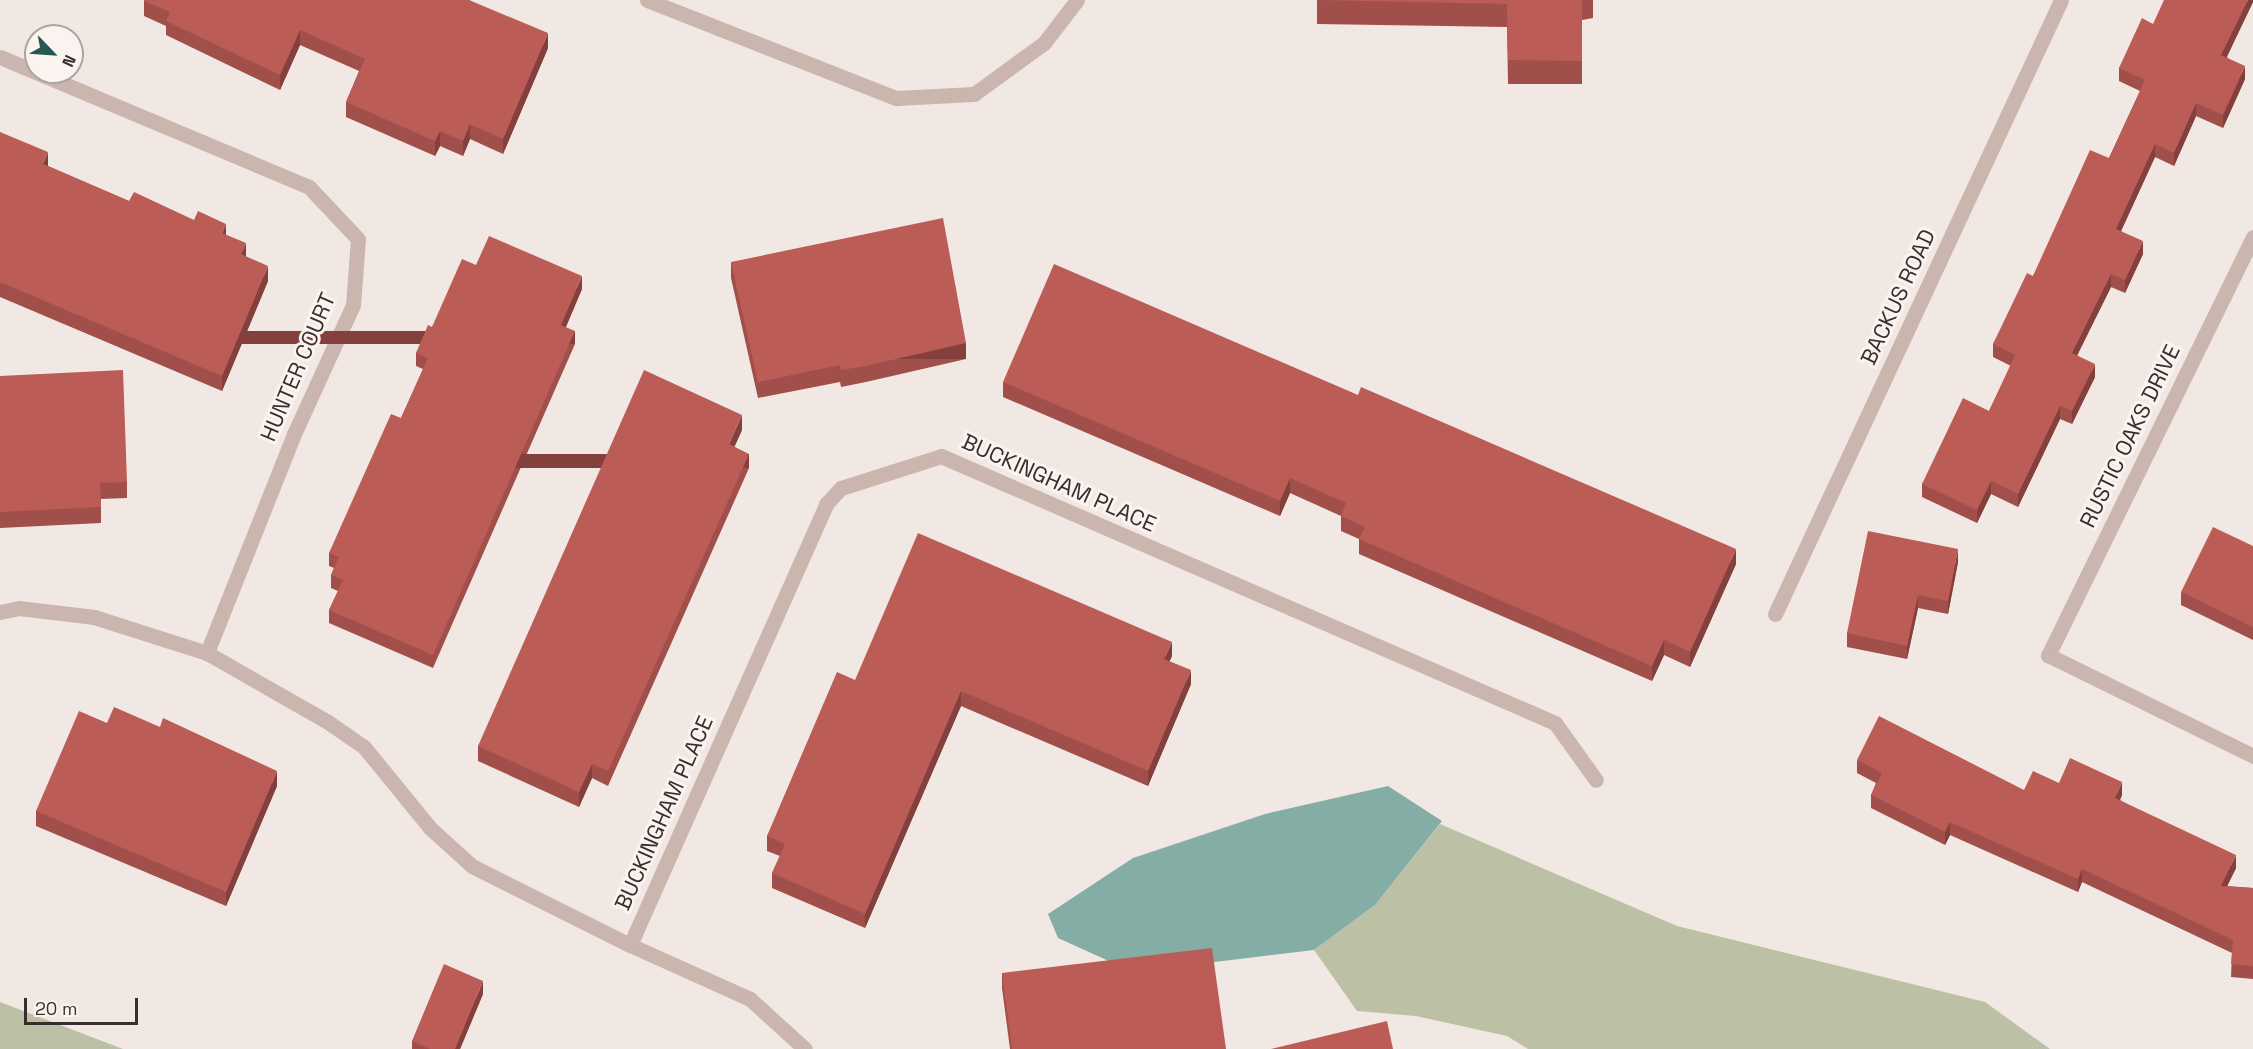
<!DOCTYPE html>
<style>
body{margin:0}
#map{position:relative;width:2253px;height:1049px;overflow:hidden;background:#f2e8e3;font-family:"Space Grotesk",sans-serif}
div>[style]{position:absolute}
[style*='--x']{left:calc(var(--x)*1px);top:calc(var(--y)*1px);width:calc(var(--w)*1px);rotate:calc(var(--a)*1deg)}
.green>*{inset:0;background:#bcc0a4}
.water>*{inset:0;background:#84ada6}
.minor>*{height:15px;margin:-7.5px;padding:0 7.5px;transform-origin:7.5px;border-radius:7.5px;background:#cab6af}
.wall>*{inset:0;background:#a14f4b}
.shaded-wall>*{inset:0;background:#83403d;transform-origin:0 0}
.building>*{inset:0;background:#bb5c57}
span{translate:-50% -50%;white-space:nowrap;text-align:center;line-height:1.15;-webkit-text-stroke:6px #faf3ef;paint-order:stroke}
.street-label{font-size:22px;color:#392e2d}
.north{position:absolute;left:24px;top:24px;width:60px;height:60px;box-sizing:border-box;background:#faf3ef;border:2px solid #ada4a1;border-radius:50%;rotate:115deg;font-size:16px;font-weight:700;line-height:24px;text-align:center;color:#392e2d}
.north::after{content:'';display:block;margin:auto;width:21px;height:27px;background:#255851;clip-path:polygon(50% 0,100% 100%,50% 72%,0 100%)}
.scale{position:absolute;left:24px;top:998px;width:114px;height:27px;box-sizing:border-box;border:3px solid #392e2d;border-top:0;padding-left:8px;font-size:18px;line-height:21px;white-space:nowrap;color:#392e2d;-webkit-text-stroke:4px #faf3ef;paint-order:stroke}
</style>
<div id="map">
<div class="green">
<div style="clip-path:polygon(1440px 824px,1677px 926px,1985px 1002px,2050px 1049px,1528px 1049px,1507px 1036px,1416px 1016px,1357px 1011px,1314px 950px,1375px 905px)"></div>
<div style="clip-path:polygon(0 1002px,123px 1049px,0 1049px)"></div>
</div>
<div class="water">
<div style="clip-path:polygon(1388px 786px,1442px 821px,1375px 905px,1314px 950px,1133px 972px,1058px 938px,1048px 914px,1133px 858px,1265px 814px)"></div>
</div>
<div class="minor">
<div style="--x:647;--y:0;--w:268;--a:21.5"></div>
<div style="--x:896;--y:98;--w:78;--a:-2.9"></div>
<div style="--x:974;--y:94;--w:87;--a:-36.1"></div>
<div style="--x:1044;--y:43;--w:54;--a:-52.5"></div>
<div style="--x:0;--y:57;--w:335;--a:22.8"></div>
<div style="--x:309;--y:187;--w:71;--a:46.7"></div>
<div style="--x:358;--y:239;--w:66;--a:94.3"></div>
<div style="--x:353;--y:305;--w:142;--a:114.6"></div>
<div style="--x:294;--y:434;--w:236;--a:111.7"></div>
<div style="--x:2253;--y:237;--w:466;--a:116.1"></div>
<div style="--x:2048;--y:655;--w:229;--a:26.2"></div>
<div style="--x:0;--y:612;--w:19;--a:-12"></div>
<div style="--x:19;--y:608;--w:76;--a:6.8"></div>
<div style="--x:94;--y:617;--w:119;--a:17.7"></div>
<div style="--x:207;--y:653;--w:139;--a:29.7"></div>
<div style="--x:328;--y:722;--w:44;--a:34.8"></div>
<div style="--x:364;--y:747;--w:104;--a:50.8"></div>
<div style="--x:430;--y:828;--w:57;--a:42.1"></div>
<div style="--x:472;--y:866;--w:177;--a:26.6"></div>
<div style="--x:630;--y:945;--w:132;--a:24.2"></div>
<div style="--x:750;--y:999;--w:74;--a:42.3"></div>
<div style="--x:1775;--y:614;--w:677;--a:-65.02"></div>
<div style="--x:630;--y:945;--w:483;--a:-66"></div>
<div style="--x:826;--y:504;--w:22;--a:-47"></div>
<div style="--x:841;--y:488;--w:105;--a:-17.7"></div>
<div style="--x:941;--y:456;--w:670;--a:23.5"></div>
<div style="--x:1555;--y:723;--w:70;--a:54.3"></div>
</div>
<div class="wall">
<div style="clip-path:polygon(143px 0,469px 0,548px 48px,503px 154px,470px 139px,463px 156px,440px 146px,435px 156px,346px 117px,346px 102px,359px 71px,300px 45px,280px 90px,166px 35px,166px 26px,144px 16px,144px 0)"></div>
<div style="clip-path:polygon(1317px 0,1593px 0,1593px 18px,1582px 20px,1582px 84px,1508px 84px,1507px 27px,1317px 24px)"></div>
<div style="clip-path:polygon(2253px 0,2253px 2px,2227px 57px,2245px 79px,2223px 128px,2196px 116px,2174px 166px,2155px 157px,2121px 231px,2143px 254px,2125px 293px,2111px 287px,2077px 355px,2095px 377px,2072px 424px,2060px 419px,2018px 507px,1991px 494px,1977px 523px,1922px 497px,1922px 484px,1989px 411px,2011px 366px,1993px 357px,1993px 344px,2033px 276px,2109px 158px,2140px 91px,2119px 81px,2119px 68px,2153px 24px)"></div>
<div style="clip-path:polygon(0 132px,48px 166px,129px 201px,226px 235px,268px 281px,222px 391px,0 297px)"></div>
<div style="clip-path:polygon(731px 262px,966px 359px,866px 382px,841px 387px,840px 382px,758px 398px,731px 278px)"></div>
<div style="clip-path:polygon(476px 265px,582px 289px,566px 327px,575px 344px,433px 668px,329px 623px,329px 610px,338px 591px,331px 588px,331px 575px,334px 568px,329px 566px,329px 553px,401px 418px,423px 369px,416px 366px,416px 353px,432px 327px)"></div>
<div style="clip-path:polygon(0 376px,127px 482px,127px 498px,101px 499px,101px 523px,0 528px)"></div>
<div style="clip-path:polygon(1003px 382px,1736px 564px,1690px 667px,1664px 655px,1652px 681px,1359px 554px,1359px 539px,1341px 531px,1341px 516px,1290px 493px,1280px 516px,1003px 397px)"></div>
<div style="clip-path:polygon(742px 430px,734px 447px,749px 468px,608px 786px,592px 778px,579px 807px,478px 761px,478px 746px)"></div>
<div style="clip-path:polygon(2253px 546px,2253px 640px,2181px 605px,2181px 592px)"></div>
<div style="clip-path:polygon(1958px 562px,1948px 614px,1918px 608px,1907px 659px,1847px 647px,1847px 633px)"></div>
<div style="clip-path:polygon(1172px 656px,1169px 661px,1191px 684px,1148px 786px,961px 706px,865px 928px,772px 888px,772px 873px,780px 856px,767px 851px,767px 836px,855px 680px)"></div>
<div style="clip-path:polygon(107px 723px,277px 786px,226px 906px,36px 826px,36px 811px)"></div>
<div style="clip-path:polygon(1857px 760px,2024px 790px,2059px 783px,2122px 795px,2120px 800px,2236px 868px,2227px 886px,2253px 888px,2253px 979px,2231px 977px,2232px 953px,2082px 882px,2078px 892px,1950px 835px,1945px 845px,1871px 808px,1871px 795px,1876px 783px,1857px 773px)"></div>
<div style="clip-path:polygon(1002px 973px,1226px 1049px,1010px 1049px,1002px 988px)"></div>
<div style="clip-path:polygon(483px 994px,460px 1049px,412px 1049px,412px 1041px)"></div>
</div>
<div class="shaded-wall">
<div style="clip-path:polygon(2248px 0,2253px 0,2253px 2px,2221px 68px,2221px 55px)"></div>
<div style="clip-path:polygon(300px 30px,300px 45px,280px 90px,280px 75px)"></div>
<div style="clip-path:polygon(548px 33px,548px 48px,503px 154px,503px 139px)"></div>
<div style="clip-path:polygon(2245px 66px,2245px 79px,2223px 128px,2223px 115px)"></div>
<div style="clip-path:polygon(2196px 103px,2196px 116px,2174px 166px,2174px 153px)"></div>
<div style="clip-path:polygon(470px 124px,470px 139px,463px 156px,463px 141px)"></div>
<div style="clip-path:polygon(440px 131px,440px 146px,435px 156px,435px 141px)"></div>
<div style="clip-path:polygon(2155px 144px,2155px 157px,2116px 242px,2116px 229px)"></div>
<div style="clip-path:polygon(48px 152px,48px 167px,43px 164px)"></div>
<div style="clip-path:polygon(226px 224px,226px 238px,222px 233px)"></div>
<div style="clip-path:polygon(2143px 241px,2143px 254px,2125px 293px,2125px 280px)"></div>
<div style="clip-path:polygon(246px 243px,246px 258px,241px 254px)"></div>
<div style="clip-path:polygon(268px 266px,268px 281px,222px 391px,222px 376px)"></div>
<div style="clip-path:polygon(2111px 274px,2111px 287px,2072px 366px,2072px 353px)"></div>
<div style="clip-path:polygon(582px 276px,582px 289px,561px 338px,561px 325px)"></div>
<div style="left:575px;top:331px;width:13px;height:354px;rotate:90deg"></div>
<div style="left:966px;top:343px;width:16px;height:103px;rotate:90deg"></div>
<div style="clip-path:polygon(2095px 364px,2095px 377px,2072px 424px,2072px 411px)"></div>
<div style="clip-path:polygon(2060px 406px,2060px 419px,2018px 507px,2018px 494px)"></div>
<div style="clip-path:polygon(742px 415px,742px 430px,729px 459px,729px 444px)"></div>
<div style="left:749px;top:454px;width:14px;height:347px;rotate:90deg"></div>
<div style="clip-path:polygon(1290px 478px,1290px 493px,1280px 516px,1280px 501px)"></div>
<div style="clip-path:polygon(1991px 481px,1991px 494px,1977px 523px,1977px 510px)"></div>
<div style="clip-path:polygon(1736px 549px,1736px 564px,1690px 667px,1690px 652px)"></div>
<div style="clip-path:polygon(1958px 549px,1958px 562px,1948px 614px,1948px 601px)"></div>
<div style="clip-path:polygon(1918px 595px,1918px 608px,1907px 659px,1907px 646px)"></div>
<div style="clip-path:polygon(1664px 640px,1664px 655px,1652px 681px,1652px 666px)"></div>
<div style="clip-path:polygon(1172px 642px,1172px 656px,1164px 674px,1164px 659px)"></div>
<div style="clip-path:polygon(1191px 670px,1191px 684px,1148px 786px,1148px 771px)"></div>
<div style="clip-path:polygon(961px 691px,961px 706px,865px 928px,865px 914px)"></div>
<div style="clip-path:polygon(592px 764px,592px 778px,579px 807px,579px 792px)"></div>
<div style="clip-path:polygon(277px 771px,277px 786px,226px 906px,226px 892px)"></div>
<div style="clip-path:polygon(2122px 782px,2122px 795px,2115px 811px,2115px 798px)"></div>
<div style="clip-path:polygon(1950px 822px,1950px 835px,1945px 845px,1945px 832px)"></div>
<div style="clip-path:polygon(2236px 855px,2236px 868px,2221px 899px,2221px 886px)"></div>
<div style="clip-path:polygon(2082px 869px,2082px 882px,2078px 892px,2078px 879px)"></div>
<div style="clip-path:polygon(483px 981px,483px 994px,460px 1049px,455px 1049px)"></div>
</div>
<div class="building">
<div style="clip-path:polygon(145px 0,469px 0,548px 33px,503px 139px,470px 124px,463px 141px,440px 131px,435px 141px,346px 102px,365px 59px,300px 30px,280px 75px,166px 21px,170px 12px,144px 1px)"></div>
<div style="clip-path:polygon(1317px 0,1582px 0,1582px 61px,1508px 60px,1507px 4px)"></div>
<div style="clip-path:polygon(2164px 0,2248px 0,2221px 55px,2245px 66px,2223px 115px,2196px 103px,2174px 153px,2155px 144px,2116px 229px,2143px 241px,2125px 280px,2111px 274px,2072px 353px,2095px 364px,2072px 411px,2060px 406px,2018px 494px,1991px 481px,1977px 510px,1922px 484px,1963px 398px,1989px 411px,2015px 355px,1993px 344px,2027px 273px,2033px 276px,2090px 150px,2109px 158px,2145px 80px,2119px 68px,2142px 18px,2153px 24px)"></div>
<div style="clip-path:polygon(0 132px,48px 152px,43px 164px,129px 201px,134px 192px,194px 220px,198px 211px,226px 224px,222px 233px,246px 243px,241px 254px,268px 266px,222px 376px,0 282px)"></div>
<div style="clip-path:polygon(943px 218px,966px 343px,866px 366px,841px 370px,840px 365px,758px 382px,731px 262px)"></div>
<div style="clip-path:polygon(489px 236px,582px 276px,561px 325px,575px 331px,433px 655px,329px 610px,343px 580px,331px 575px,339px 557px,329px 553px,391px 414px,401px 418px,428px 358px,416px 353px,428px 325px,432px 327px,462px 259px,476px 265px)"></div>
<div style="clip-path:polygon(1054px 264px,1358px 395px,1361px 387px,1736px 549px,1690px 652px,1664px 640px,1652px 666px,1359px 539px,1365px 527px,1341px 516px,1346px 503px,1290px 478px,1280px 501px,1003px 382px)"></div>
<div style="clip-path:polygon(123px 370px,127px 482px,100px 483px,101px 507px,0 512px,0 376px)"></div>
<div style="clip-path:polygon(644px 370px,742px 415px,729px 444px,749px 454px,608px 771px,592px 764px,579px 792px,478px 746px)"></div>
<div style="clip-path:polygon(2213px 527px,2253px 546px,2253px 627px,2181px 592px)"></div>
<div style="clip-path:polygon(1868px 531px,1958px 549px,1948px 601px,1918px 595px,1907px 646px,1847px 633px)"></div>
<div style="clip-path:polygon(918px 533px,1172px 642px,1164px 659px,1191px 670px,1148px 771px,961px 691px,865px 914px,772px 873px,785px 844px,767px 836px,837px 672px,855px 680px)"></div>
<div style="clip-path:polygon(114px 707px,160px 727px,163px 718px,277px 771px,226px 892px,36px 811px,79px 711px,107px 723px)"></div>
<div style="clip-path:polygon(1879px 716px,2024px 790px,2033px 771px,2059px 783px,2070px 758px,2122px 782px,2115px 798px,2236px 855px,2221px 886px,2253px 888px,2253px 966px,2231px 964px,2233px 940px,2082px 869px,2078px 879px,1950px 822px,1945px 832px,1871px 795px,1882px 773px,1857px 760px)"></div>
<div style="clip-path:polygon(1212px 948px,1226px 1049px,1012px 1049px,1002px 973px)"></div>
<div style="clip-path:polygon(444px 964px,483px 981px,455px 1049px,430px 1049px,412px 1041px)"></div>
<div style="clip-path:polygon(1387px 1021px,1393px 1049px,1271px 1049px)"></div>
</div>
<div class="street-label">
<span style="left:1898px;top:297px;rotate:-65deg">BACKUS ROAD</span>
<span style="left:298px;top:367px;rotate:-67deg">HUNTER COURT</span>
<span style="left:2130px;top:436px;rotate:-64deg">RUSTIC OAKS DRIVE</span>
<span style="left:1059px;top:483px;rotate:24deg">BUCKINGHAM PLACE</span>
<span style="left:664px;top:813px;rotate:-66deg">BUCKINGHAM PLACE</span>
</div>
<div class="north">N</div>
<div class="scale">20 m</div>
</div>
